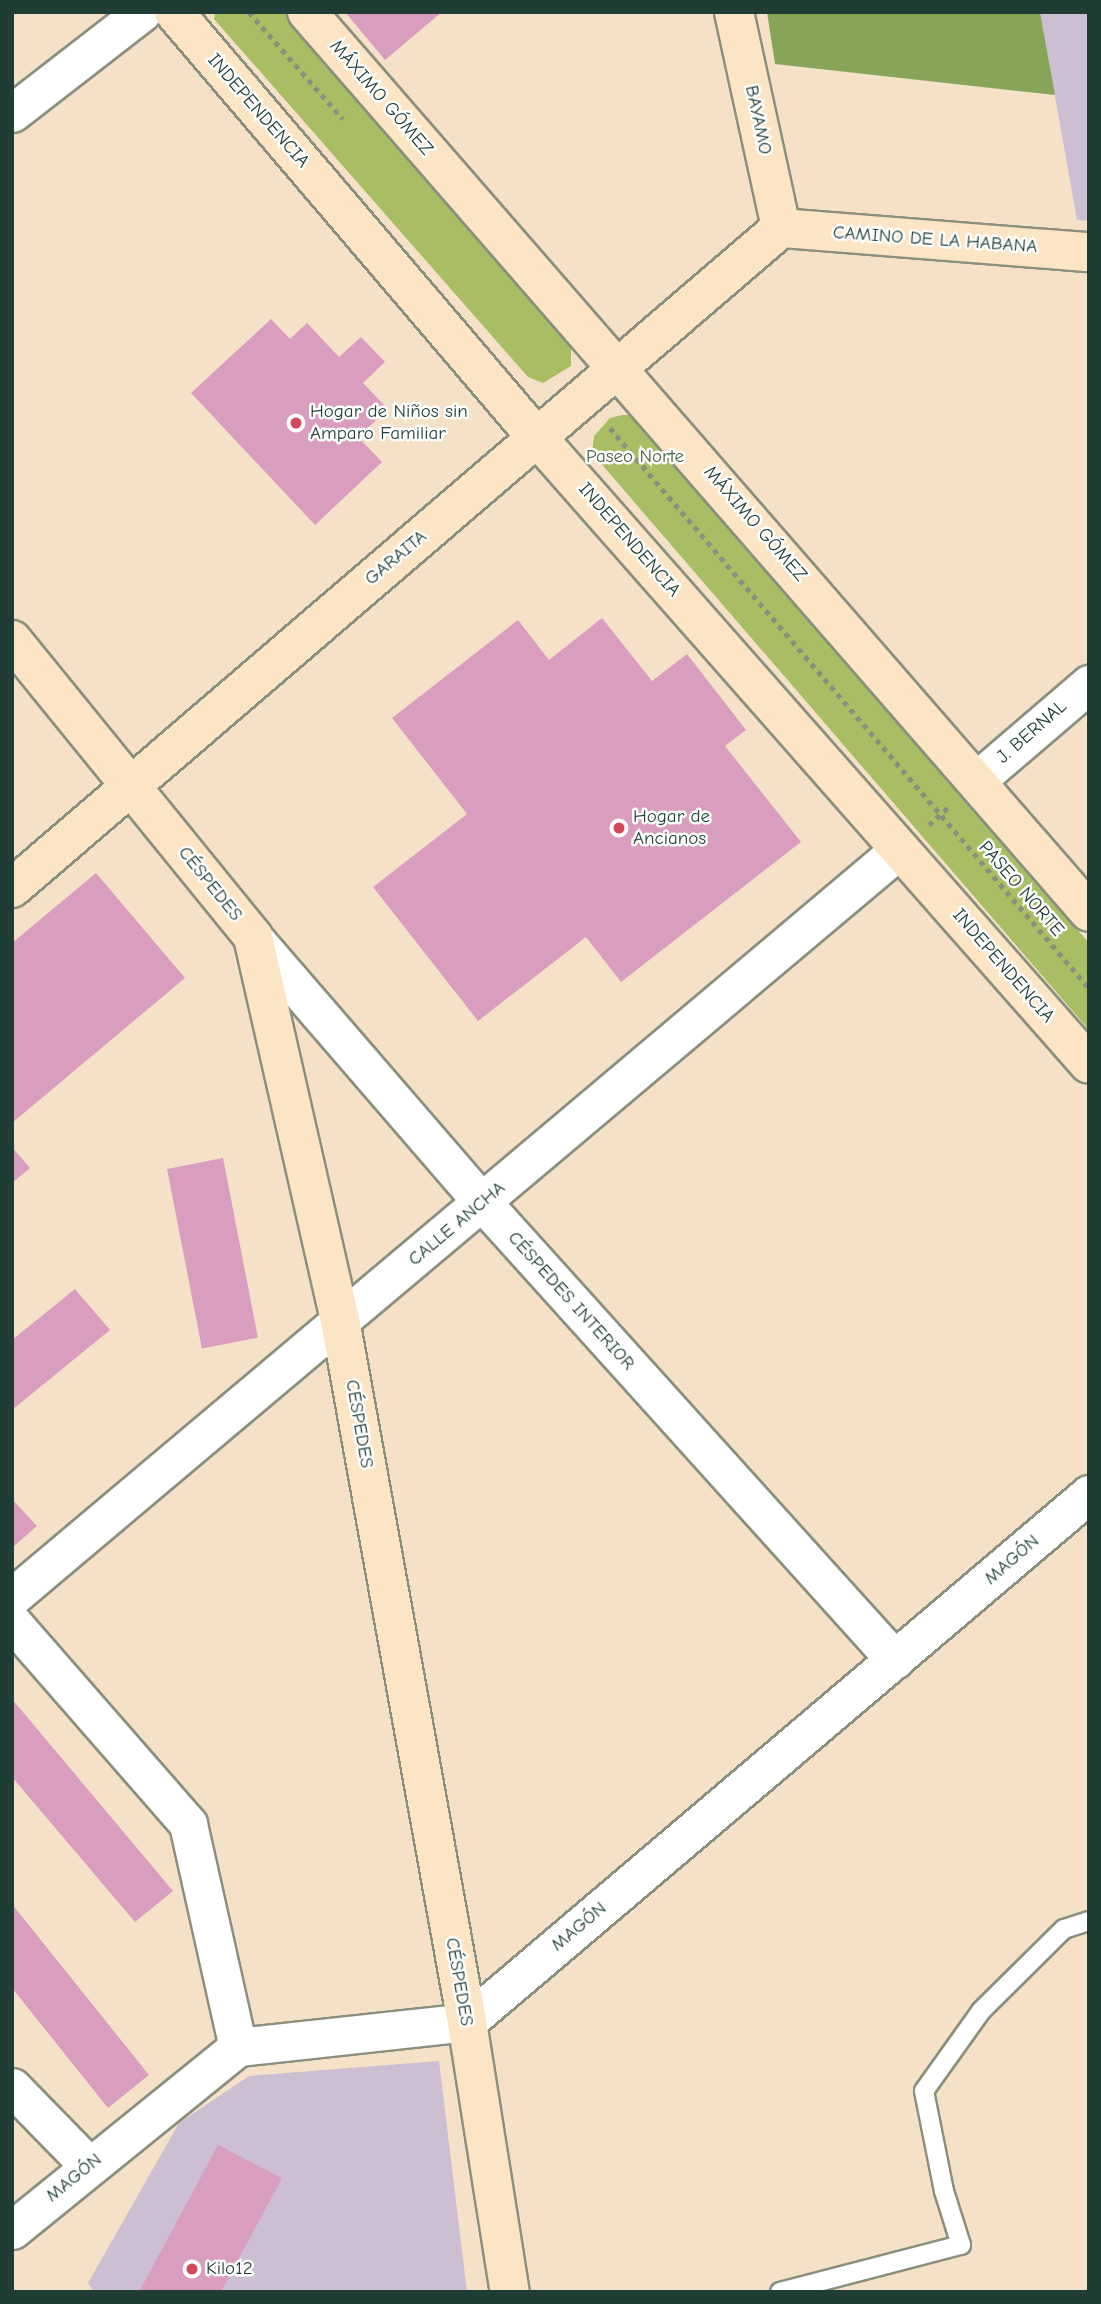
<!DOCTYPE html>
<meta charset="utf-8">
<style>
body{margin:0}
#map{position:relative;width:1101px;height:2304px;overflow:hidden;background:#f5e1c7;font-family:"Comic Neue",sans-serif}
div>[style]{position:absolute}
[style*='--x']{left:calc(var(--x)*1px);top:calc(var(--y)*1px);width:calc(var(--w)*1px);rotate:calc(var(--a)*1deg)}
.industrial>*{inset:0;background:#ccbed3}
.green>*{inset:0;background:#a9be63}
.forest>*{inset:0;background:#86a559}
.building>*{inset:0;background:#d99ebf;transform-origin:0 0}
.path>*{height:4.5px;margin-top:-2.25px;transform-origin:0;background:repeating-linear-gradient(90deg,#8a8f7e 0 5px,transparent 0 10px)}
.roads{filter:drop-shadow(2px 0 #8a8f7e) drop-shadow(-2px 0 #8a8f7e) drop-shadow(0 2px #8a8f7e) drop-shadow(0 -2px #8a8f7e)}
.lane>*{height:18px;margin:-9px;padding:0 9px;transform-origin:9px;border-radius:9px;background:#fff}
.street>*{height:37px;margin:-18.5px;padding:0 18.5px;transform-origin:18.5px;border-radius:18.5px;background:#fff}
.secondary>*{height:38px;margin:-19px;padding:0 19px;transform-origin:19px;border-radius:19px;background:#fce5c4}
.dots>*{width:19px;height:19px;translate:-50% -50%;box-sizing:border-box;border:4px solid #fff;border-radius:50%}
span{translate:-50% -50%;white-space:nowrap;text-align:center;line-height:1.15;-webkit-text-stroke:5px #fff;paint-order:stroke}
.street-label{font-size:19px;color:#1f3d34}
.poi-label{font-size:19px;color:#1f3d34}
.left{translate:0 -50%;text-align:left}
.park-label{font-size:19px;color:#486442}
.frame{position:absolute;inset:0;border:14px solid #1f3d34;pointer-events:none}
</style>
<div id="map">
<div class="industrial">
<div style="clip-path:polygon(1040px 12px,1089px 12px,1089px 221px,1077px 220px)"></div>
<div style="clip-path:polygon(439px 2061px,467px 2292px,94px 2292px,88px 2283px,179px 2123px,249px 2076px)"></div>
</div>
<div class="green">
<div style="clip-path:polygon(215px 12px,288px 12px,571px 343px,571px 366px,543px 383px,528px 377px,214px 19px)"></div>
<div style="clip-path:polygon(622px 415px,638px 415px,1089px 943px,1089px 1030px,592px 453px,594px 436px,610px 418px)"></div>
</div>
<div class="forest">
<div style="clip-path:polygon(767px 12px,1040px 12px,1055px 95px,775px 64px)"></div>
</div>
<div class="building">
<div style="clip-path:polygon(345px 12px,442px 12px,385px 60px)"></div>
<div style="clip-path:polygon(271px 319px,290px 339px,307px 323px,339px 357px,361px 337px,385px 362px,363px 383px,388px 409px,358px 437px,382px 462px,315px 525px,191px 393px)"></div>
<div style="clip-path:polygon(602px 618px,652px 681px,687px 654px,746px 730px,725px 746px,801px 842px,621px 982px,586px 937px,478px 1021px,373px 887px,467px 814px,392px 718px,518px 620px,549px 660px)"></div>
<div style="clip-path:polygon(96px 873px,185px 978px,12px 1123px,12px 943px)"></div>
<div style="clip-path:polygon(12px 1147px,30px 1168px,12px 1183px)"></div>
<div style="left:223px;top:1158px;width:183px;height:57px;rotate:79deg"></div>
<div style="clip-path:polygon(75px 1289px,110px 1330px,12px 1410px,12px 1340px)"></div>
<div style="clip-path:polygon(12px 1499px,37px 1526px,12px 1548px)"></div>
<div style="clip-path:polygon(12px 1699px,173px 1891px,135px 1922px,12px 1777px)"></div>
<div style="clip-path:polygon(12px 1904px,149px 2075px,108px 2108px,12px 1988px)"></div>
<div style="clip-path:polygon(218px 2145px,282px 2178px,221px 2292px,139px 2292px)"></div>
</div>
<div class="path">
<div style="--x:249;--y:12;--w:142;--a:48.7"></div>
<div style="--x:610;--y:428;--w:737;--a:49.46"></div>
<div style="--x:929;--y:825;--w:26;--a:-43"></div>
</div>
<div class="roads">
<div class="lane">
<div style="--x:780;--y:2292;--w:187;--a:-14.6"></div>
<div style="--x:961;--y:2245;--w:57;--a:-107.5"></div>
<div style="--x:944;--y:2191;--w:102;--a:-101.3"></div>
<div style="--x:924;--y:2091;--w:98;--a:-54.5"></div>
<div style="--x:981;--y:2011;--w:117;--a:-44.7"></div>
<div style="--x:1064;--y:1929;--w:26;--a:-18"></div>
</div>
<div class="street">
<div style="--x:12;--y:113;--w:165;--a:-37.8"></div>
<div style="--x:977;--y:780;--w:148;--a:-40.6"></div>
<div style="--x:253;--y:937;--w:352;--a:49.2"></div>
<div style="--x:483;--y:1203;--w:615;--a:47.96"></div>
<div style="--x:12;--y:1597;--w:1161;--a:-40.11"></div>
<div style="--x:12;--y:1622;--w:268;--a:48.9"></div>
<div style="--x:188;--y:1824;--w:229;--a:77.4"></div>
<div style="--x:12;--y:2087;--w:110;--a:45.7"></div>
<div style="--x:12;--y:2230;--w:291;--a:-39"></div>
<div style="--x:238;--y:2047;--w:230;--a:-6.2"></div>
<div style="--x:467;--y:2022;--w:816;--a:-40.33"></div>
</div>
<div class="secondary">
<div style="--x:174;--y:12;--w:535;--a:49.55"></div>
<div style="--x:521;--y:419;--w:859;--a:48.63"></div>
<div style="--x:307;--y:12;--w:1192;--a:49.01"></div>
<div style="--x:734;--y:12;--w:221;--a:77.7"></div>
<div style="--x:781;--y:228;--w:309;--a:4.5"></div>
<div style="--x:12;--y:640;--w:382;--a:50.9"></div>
<div style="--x:253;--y:937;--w:393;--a:77.2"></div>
<div style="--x:340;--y:1320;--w:713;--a:79.75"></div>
<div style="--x:467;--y:2022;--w:273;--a:81"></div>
<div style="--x:12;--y:888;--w:1013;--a:-40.64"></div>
</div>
</div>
<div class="dots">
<div style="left:296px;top:423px;background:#d1495b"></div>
<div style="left:619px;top:828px;background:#d1495b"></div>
<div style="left:192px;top:2269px;background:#d1495b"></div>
</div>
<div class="street-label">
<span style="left:381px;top:98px;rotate:49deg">MÁXIMO GÓMEZ</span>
<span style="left:258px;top:111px;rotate:49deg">INDEPENDENCIA</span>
<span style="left:758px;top:120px;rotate:78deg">BAYAMO</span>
<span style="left:935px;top:240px;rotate:4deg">CAMINO DE LA HABANA</span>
<span style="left:755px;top:524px;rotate:49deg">MÁXIMO GÓMEZ</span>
<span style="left:629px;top:540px;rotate:49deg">INDEPENDENCIA</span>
<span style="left:396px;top:558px;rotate:-40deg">GARAITA</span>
<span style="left:1032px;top:732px;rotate:-41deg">J. BERNAL</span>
<span style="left:210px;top:884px;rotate:51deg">CÉSPEDES</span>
<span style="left:1021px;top:889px;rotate:49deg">PASEO NORTE</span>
<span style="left:1003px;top:966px;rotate:49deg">INDEPENDENCIA</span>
<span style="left:457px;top:1224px;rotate:-40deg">CALLE ANCHA</span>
<span style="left:571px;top:1301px;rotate:48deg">CÉSPEDES INTERIOR</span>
<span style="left:359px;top:1424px;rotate:80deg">CÉSPEDES</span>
<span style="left:1012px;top:1560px;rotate:-41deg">MAGÓN</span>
<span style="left:579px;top:1927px;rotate:-40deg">MAGÓN</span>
<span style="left:459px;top:1982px;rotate:80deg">CÉSPEDES</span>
<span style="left:74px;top:2178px;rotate:-39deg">MAGÓN</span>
</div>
<div class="poi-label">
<span class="left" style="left:310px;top:423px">Hogar de Niños sin<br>Amparo Familiar</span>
<span class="left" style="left:633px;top:828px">Hogar de<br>Ancianos</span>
<span class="left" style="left:206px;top:2269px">Kilo12</span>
</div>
<div class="park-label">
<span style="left:635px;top:457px">Paseo Norte</span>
</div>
<div class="frame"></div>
</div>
